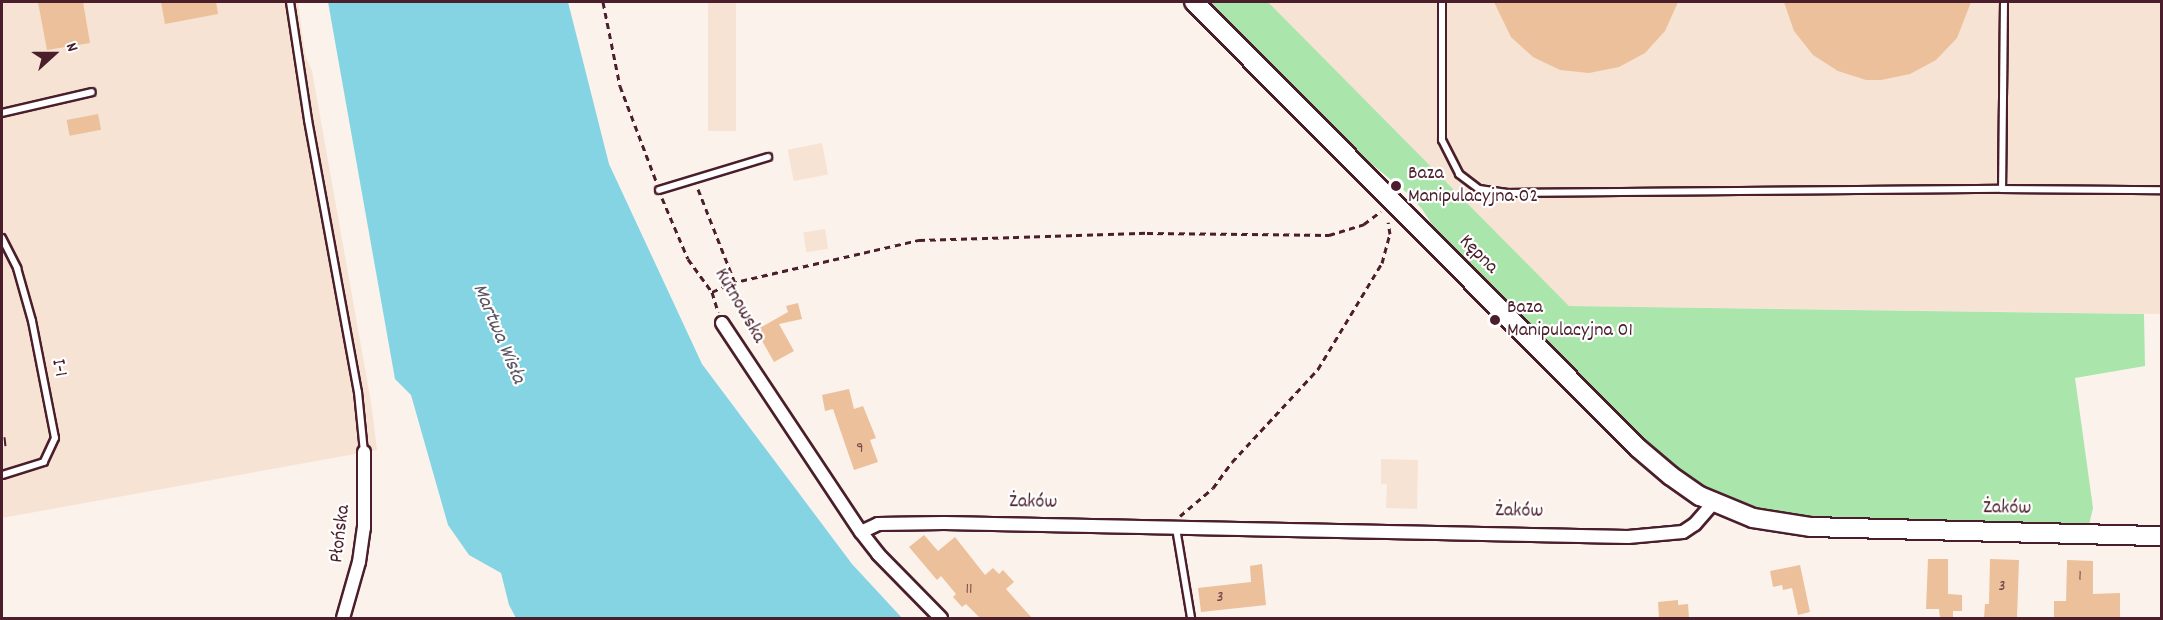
<!DOCTYPE html>
<meta charset="utf-8">
<style>
body{margin:0}
#map{position:relative;width:2163px;height:620px;overflow:hidden;background:#fbf2eb;font-family:Dekko,sans-serif}
div>[style]{position:absolute}
[style*='--x']{left:calc(var(--x)*1px);top:calc(var(--y)*1px);width:calc(var(--w)*1px);rotate:calc(var(--a)*1deg)}
.built>*{inset:0;background:#f6e3d3;transform-origin:0 0}
.green>*{inset:0;background:#aae6ab}
.water>*{inset:0;background:#85d4e3}
.building>*{inset:0;background:#ebc09b;transform-origin:0 0}
.path>*{height:3px;margin-top:-1.5px;transform-origin:0;background:repeating-linear-gradient(90deg,#4a1f2b 0 6px,transparent 0 10.5px)}
.roads{filter:drop-shadow(2px 0 #4a1f2b) drop-shadow(-2px 0 #4a1f2b) drop-shadow(0 2px #4a1f2b) drop-shadow(0 -2px #4a1f2b)}
.lane>*{height:6px;margin:-3px;padding:0 3px;transform-origin:3px;border-radius:3px;background:#fff}
.street>*{height:12px;margin:-6px;padding:0 6px;transform-origin:6px;border-radius:6px;background:#fff}
.secondary>*{height:18px;margin:-9px;padding:0 9px;transform-origin:9px;border-radius:9px;background:#fff}
.rail>*{height:7px;margin-top:-3.5px;transform-origin:0;background:repeating-linear-gradient(90deg,#fff 0 14px,#4a1f2b 0 28px);box-sizing:border-box;border-block:2px solid #4a1f2b}
.dots>*{width:16px;height:16px;translate:-50% -50%;box-sizing:border-box;border:3px solid #fff;border-radius:50%}
span{translate:-50% -50%;white-space:nowrap;text-align:center;line-height:1.15;-webkit-text-stroke:4.5px #fff;paint-order:stroke}
.number-label{font-size:16px;color:#724747}
.number-label span{-webkit-text-stroke-width:0}
.poi-label{font-size:20px;color:#4a1f2b}
.left{translate:0 -50%;text-align:left}
.street-label{font-size:20px;color:#4a1f2b}
.water-label{font-size:21px;color:#5c5562;font-style:italic}
.frame{position:absolute;inset:0;border:3px solid #4a1f2b;pointer-events:none}
.north{position:absolute;left:24px;top:24px;width:60px;height:60px;-webkit-text-stroke:4px #fff;paint-order:stroke;rotate:69deg;font-size:16px;font-weight:700;line-height:24px;text-align:center;color:#4a1f2b}
.north::after{content:'';display:block;margin:auto;width:21px;height:27px;background:#4a1f2b;clip-path:polygon(50% 0,100% 100%,50% 72%,0 100%)}
</style>
<div id="map">
<div class="built">
<div style="clip-path:polygon(2px 2px,298px 2px,305px 55px,312px 71px,371px 402px,377px 450px,2px 518px)"></div>
<div style="left:708px;top:2px;width:28px;height:129px"></div>
<div style="clip-path:polygon(1268px 2px,2161px 2px,2161px 314px,1569px 306px)"></div>
<div style="left:822px;top:143px;width:32px;height:35px;rotate:79deg"></div>
<div style="left:825px;top:229px;width:20px;height:22px;rotate:81deg"></div>
<div style="clip-path:polygon(1381px 459px,1418px 460px,1417px 509px,1386px 508px,1387px 484px,1381px 484px)"></div>
</div>
<div class="green">
<div style="clip-path:polygon(1206px 2px,1268px 2px,1569px 306px,2144px 314px,2145px 366px,2075px 378px,2093px 508px,2089px 525px,1828px 520px,1758px 510px,1713px 493px,1694px 483px,1649px 446px,1435px 229px,1422px 209px,1406px 192px,1364px 158px)"></div>
</div>
<div class="water">
<div style="clip-path:polygon(328px 2px,568px 2px,609px 164px,702px 364px,852px 564px,902px 618px,516px 618px,509px 605px,501px 573px,469px 555px,448px 525px,411px 395px,395px 379px)"></div>
</div>
<div class="building">
<div style="clip-path:polygon(38px 2px,83px 2px,90px 43px,47px 50px)"></div>
<div style="clip-path:polygon(161px 2px,216px 2px,218px 14px,165px 24px)"></div>
<div style="clip-path:polygon(1494px 2px,1678px 2px,1665px 31px,1645px 53px,1619px 67px,1589px 73px,1560px 70px,1533px 57px,1511px 37px)"></div>
<div style="clip-path:polygon(1784px 2px,1971px 2px,1957px 38px,1936px 60px,1910px 74px,1881px 80px,1866px 80px,1838px 71px,1813px 55px,1794px 31px)"></div>
<div style="left:98px;top:114px;width:16px;height:32px;rotate:79deg"></div>
<div style="clip-path:polygon(798px 303px,802px 319px,779px 324px,794px 351px,774px 362px,756px 330px,788px 312px,786px 306px)"></div>
<div style="clip-path:polygon(849px 389px,854px 409px,863px 406px,876px 438px,870px 440px,878px 462px,854px 470px,833px 409px,825px 411px,822px 395px)"></div>
<div style="clip-path:polygon(924px 535px,938px 551px,955px 537px,985px 575px,993px 568px,999px 574px,1003px 570px,1014px 582px,1006px 589px,1032px 618px,980px 618px,966px 604px,962px 607px,953px 597px,956px 594px,941px 576px,937px 580px,909px 547px)"></div>
<div style="clip-path:polygon(1928px 559px,1948px 559px,1948px 594px,1962px 595px,1962px 611px,1953px 611px,1953px 618px,1940px 618px,1939px 609px,1926px 609px)"></div>
<div style="clip-path:polygon(1990px 559px,2019px 560px,2017px 618px,1984px 618px,1985px 604px,1989px 604px)"></div>
<div style="clip-path:polygon(2067px 560px,2093px 561px,2093px 594px,2120px 593px,2120px 618px,2054px 617px,2054px 601px,2066px 601px)"></div>
<div style="clip-path:polygon(1262px 564px,1266px 605px,1201px 612px,1198px 588px,1251px 582px,1250px 566px)"></div>
<div style="clip-path:polygon(1800px 565px,1810px 612px,1798px 615px,1792px 588px,1783px 590px,1782px 585px,1773px 587px,1770px 571px)"></div>
<div style="clip-path:polygon(1678px 600px,1678px 605px,1688px 604px,1689px 618px,1659px 618px,1658px 602px)"></div>
</div>
<div class="path">
<div style="--x:603;--y:2;--w:86;--a:78.6"></div>
<div style="--x:620;--y:86;--w:102;--a:69.2"></div>
<div style="--x:698;--y:189;--w:101;--a:68.5"></div>
<div style="--x:662;--y:198;--w:66;--a:66.9"></div>
<div style="--x:688;--y:259;--w:41;--a:54"></div>
<div style="--x:712;--y:292;--w:21;--a:73"></div>
<div style="--x:712;--y:292;--w:21;--a:-25"></div>
<div style="--x:731;--y:283;--w:193;--a:-12.9"></div>
<div style="--x:919;--y:240;--w:228;--a:-1.8"></div>
<div style="--x:1147;--y:233;--w:182;--a:0.6"></div>
<div style="--x:1329;--y:235;--w:37;--a:-17"></div>
<div style="--x:1364;--y:224;--w:21;--a:-37"></div>
<div style="--x:1180;--y:516;--w:43;--a:-40.3"></div>
<div style="--x:1213;--y:488;--w:32;--a:-54"></div>
<div style="--x:1232;--y:462;--w:127;--a:-47.2"></div>
<div style="--x:1318;--y:369;--w:124;--a:-58.9"></div>
<div style="--x:1382;--y:263;--w:30;--a:-75"></div>
<div style="--x:1390;--y:234;--w:12;--a:-99"></div>
</div>
<div class="roads">
<div class="lane">
<div style="--x:290;--y:2;--w:119;--a:81.3"></div>
<div style="--x:308;--y:120;--w:277;--a:79.6"></div>
<div style="--x:358;--y:392;--w:60;--a:84.3"></div>
<div style="--x:1442;--y:2;--w:138;--a:90"></div>
<div style="--x:1442;--y:140;--w:38;--a:63"></div>
<div style="--x:1459;--y:174;--w:25;--a:37"></div>
<div style="--x:1479;--y:189;--w:27;--a:8"></div>
<div style="--x:1506;--y:193;--w:496;--a:-0.5"></div>
<div style="--x:2004;--y:2;--w:187;--a:90.6"></div>
<div style="--x:2002;--y:189;--w:160;--a:0.4"></div>
<div style="--x:2;--y:113;--w:92;--a:-13.1"></div>
<div style="--x:659;--y:190;--w:114;--a:-16.8"></div>
<div style="--x:2;--y:238;--w:34;--a:63"></div>
<div style="--x:17;--y:268;--w:55;--a:74.2"></div>
<div style="--x:32;--y:321;--w:119;--a:78.9"></div>
<div style="--x:55;--y:438;--w:26;--a:115"></div>
<div style="--x:44;--y:462;--w:44;--a:162.8"></div>
<div style="--x:1176;--y:528;--w:91;--a:80.5"></div>
</div>
<div class="street">
<div style="--x:722;--y:323;--w:251;--a:56.4"></div>
<div style="--x:861;--y:532;--w:28;--a:52"></div>
<div style="--x:878;--y:554;--w:90;--a:45.5"></div>
<div style="--x:861;--y:532;--w:19;--a:-25"></div>
<div style="--x:878;--y:524;--w:66;--a:-0.9"></div>
<div style="--x:944;--y:523;--w:684;--a:1.17"></div>
<div style="--x:1628;--y:537;--w:55;--a:-5.2"></div>
<div style="--x:1683;--y:532;--w:14;--a:-34"></div>
<div style="--x:1695;--y:524;--w:28;--a:-49"></div>
<div style="--x:343;--y:618;--w:58;--a:-74.1"></div>
<div style="--x:359;--y:562;--w:34;--a:-82"></div>
<div style="--x:364;--y:528;--w:76;--a:-90"></div>
</div>
<div class="secondary">
<div style="--x:1194;--y:2;--w:629;--a:45.13"></div>
<div style="--x:1638;--y:448;--w:43;--a:40.3"></div>
<div style="--x:1671;--y:476;--w:35;--a:35"></div>
<div style="--x:1700;--y:496;--w:57;--a:22.5"></div>
<div style="--x:1753;--y:518;--w:59;--a:8.8"></div>
<div style="--x:1811;--y:527;--w:351;--a:1.5"></div>
</div>
</div>
<div class="rail">
<div style="--x:2;--y:437;--w:9;--a:84"></div>
</div>
<div class="dots">
<div style="left:1396px;top:186px;background:#4a1f2b"></div>
<div style="left:1495px;top:320px;background:#4a1f2b"></div>
</div>
<div class="number-label">
<span style="left:860px;top:449px">9</span>
<span style="left:2080px;top:577px">1</span>
<span style="left:2002px;top:587px">3</span>
<span style="left:969px;top:590px">11</span>
<span style="left:1220px;top:598px">3</span>
</div>
<div class="poi-label">
<span class="left" style="left:1408px;top:186px">Baza<br>Manipulacyjna 02</span>
<span class="left" style="left:1507px;top:320px">Baza<br>Manipulacyjna 01</span>
</div>
<div class="street-label">
<span style="left:1478px;top:255px;rotate:45deg">Kępna</span>
<span style="left:739px;top:306px;rotate:60deg">Kutnowska</span>
<span style="left:58px;top:368px;rotate:79deg">I-1</span>
<span style="left:1033px;top:503px;rotate:1deg">Żaków</span>
<span style="left:2007px;top:509px;rotate:1deg">Żaków</span>
<span style="left:1519px;top:512px;rotate:1deg">Żaków</span>
<span style="left:341px;top:534px;rotate:-83deg">Płońska</span>
</div>
<div class="water-label">
<span style="left:498px;top:334px;rotate:67deg">Martwa Wisła</span>
</div>
<div class="frame"></div>
<div class="north">N</div>
</div>
